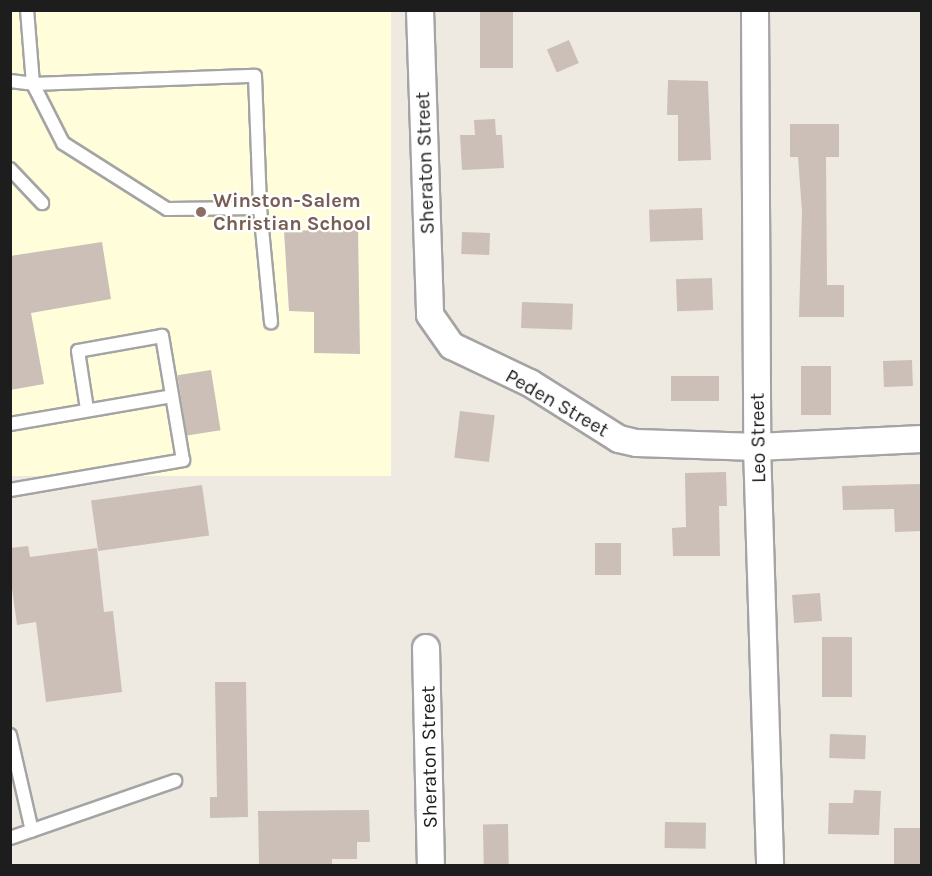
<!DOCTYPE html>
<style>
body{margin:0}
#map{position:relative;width:932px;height:876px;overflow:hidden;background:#efeae1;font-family:Karla,sans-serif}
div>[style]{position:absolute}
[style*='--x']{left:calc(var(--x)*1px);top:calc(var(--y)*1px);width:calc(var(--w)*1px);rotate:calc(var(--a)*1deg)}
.education>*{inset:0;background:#fffdda;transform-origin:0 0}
.building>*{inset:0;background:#cbbfb7;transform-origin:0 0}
.roads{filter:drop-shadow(2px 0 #a4a4a4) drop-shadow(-2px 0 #a4a4a4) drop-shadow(0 2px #a4a4a4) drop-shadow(0 -2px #a4a4a4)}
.lane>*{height:12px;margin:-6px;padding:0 6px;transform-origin:6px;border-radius:6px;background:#fff}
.street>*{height:26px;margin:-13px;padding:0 13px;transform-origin:13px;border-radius:13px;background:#fff}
.dots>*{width:16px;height:16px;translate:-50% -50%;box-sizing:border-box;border:3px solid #fff;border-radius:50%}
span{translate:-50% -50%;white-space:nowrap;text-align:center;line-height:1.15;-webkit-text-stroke:4.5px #fff;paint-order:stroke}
.street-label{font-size:20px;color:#1d1d1d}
.education-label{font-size:20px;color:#785e54;font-weight:700}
.left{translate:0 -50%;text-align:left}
.frame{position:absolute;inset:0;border:12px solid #1d1d1d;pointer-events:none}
</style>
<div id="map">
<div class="education">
<div style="left:11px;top:11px;width:380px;height:465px"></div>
</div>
<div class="building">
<div style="left:480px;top:10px;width:33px;height:58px"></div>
<div style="left:569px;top:40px;width:25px;height:24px;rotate:67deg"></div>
<div style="clip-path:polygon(668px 80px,708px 81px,711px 160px,678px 161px,678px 115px,667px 115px)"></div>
<div style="clip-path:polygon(495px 119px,496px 135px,502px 135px,504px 168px,462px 170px,460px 135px,475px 135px,474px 120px)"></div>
<div style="clip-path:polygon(790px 124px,839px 124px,839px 157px,826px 157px,827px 285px,844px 285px,844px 317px,799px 317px,802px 212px,798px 157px,790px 157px)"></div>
<div style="left:702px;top:208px;width:32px;height:53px;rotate:88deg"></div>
<div style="clip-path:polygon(358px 229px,360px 354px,314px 353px,314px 312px,289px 311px,284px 231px)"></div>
<div style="left:462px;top:232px;width:28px;height:22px;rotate:2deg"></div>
<div style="clip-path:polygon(102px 242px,111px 299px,31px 313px,44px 384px,10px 390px,10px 256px)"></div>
<div style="left:712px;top:278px;width:32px;height:36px;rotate:88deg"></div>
<div style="left:522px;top:302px;width:51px;height:26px;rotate:2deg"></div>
<div style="left:912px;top:360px;width:26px;height:29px;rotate:88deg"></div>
<div style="left:801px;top:366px;width:30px;height:49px"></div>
<div style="left:211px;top:370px;width:61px;height:34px;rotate:81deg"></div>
<div style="left:671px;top:376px;width:48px;height:25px"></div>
<div style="left:460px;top:411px;width:35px;height:47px;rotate:7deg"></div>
<div style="clip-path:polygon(726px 472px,727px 506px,719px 506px,720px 556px,673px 556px,672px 528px,686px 527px,685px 473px)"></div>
<div style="clip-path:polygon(921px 484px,921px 531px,895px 532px,894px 509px,843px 510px,842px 486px)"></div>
<div style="left:202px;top:485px;width:51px;height:112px;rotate:82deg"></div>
<div style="left:621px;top:543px;width:32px;height:26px;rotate:90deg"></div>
<div style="clip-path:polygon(28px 546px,30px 557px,97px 548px,104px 612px,113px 611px,122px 692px,46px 702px,36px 622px,17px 625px,10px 574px,10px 548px)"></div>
<div style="left:820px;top:593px;width:28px;height:28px;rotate:86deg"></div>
<div style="left:822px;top:637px;width:30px;height:60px"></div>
<div style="clip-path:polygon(215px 682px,246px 682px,248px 817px,210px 818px,210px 797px,217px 797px)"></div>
<div style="left:830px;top:734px;width:36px;height:24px;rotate:2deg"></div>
<div style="clip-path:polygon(854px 790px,881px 791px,879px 835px,828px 834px,829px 803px,853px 803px)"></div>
<div style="clip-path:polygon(369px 810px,370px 842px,357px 842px,357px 859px,332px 859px,332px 866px,259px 866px,258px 811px)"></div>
<div style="left:665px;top:822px;width:41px;height:26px;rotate:1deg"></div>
<div style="left:508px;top:824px;width:42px;height:25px;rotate:89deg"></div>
<div style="left:921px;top:828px;width:38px;height:27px;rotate:90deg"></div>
</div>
<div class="roads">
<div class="lane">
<div style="--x:255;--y:76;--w:132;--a:87.8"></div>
<div style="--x:260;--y:208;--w:93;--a:179.4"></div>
<div style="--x:167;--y:209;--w:123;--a:-147.6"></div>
<div style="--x:63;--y:143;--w:66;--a:-117"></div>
<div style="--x:33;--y:84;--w:222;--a:-2.1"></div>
<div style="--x:10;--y:81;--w:23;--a:7"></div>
<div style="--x:33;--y:84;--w:74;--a:-94.6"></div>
<div style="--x:10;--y:169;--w:47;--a:46.7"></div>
<div style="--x:260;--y:208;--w:115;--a:84.5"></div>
<div style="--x:10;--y:424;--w:164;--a:-9.8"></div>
<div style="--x:10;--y:490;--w:176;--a:-9.8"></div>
<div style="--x:183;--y:460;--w:126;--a:-99.6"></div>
<div style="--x:162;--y:336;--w:85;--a:169.9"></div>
<div style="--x:78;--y:351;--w:59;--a:81.2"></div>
<div style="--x:10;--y:735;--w:98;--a:77.1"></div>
<div style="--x:10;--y:838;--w:175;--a:-19.1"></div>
</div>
<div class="street">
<div style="--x:420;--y:10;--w:305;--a:88.1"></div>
<div style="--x:430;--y:315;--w:38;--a:55"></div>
<div style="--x:452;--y:346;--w:86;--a:25.4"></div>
<div style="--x:530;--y:383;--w:105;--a:32.2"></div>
<div style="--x:619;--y:439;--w:18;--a:13"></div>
<div style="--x:637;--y:443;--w:120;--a:1.9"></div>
<div style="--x:757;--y:447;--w:165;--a:-2.8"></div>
<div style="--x:755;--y:10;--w:437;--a:89.7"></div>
<div style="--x:757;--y:447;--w:419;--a:88.2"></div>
<div style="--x:426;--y:648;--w:218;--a:88.7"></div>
</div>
</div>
<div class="dots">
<div style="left:201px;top:212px;background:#8d6e63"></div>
</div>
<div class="street-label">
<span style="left:425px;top:163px;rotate:-92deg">Sheraton Street</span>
<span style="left:557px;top:403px;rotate:30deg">Peden Street</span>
<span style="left:758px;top:438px;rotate:-91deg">Leo Street</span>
<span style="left:429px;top:757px;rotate:-91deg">Sheraton Street</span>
</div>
<div class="education-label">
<span class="left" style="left:213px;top:212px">Winston-Salem<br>Christian School</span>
</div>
<div class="frame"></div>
</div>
